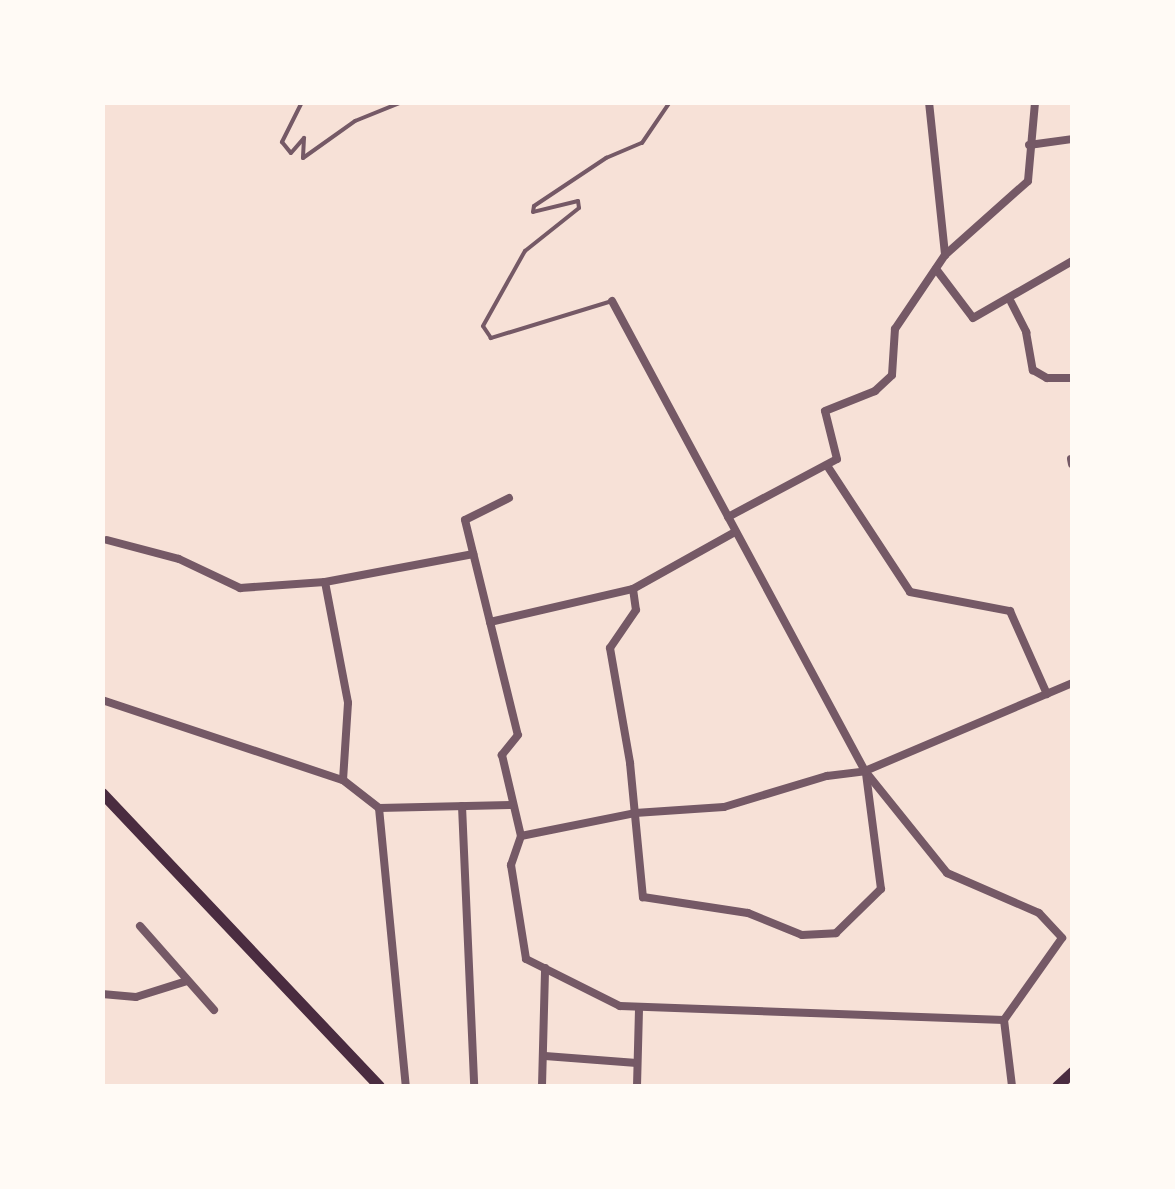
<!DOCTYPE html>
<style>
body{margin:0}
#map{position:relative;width:1175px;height:1189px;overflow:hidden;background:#f7e1d7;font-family:"PT Sans",sans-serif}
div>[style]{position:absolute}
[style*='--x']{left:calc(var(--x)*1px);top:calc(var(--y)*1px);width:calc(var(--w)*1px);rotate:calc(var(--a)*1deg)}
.service>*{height:4px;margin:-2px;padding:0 2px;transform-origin:2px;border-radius:2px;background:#755966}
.minor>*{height:8px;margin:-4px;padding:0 4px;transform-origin:4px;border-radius:4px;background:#755966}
.primary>*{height:11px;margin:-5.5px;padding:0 5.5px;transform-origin:5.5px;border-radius:5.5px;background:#4a2c40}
span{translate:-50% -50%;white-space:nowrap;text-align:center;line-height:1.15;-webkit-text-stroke:9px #fffaf5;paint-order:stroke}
.frame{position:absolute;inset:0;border:105px solid #fffaf5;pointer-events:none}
</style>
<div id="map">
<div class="service">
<div style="--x:302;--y:102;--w:45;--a:116.6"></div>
<div style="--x:282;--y:142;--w:14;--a:51"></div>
<div style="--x:291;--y:153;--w:20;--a:-49"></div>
<div style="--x:304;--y:138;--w:20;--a:93"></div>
<div style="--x:303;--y:158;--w:64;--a:-35.4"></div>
<div style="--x:355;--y:121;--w:51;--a:-22"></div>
<div style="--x:602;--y:102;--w:41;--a:0"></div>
<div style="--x:612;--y:301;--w:127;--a:163"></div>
<div style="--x:491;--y:338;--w:14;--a:-124"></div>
<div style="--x:483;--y:326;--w:86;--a:-60.8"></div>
<div style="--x:525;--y:251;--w:69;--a:-38.5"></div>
<div style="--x:579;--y:208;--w:7;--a:-98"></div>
<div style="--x:578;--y:201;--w:46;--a:166.3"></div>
<div style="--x:533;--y:212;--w:6;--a:-81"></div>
<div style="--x:534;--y:206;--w:87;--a:-33.7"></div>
<div style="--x:606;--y:158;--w:39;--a:-23"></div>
<div style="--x:642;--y:143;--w:50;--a:-55.7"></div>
</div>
<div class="minor">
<div style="--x:929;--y:102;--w:154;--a:84"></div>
<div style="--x:1029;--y:145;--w:43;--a:-7.9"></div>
<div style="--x:936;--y:269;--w:61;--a:52.9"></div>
<div style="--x:973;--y:318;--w:114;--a:-29.9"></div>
<div style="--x:612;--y:301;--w:534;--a:61.71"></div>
<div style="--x:865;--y:771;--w:131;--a:51.2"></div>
<div style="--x:947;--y:873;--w:100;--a:23.5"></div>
<div style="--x:1039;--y:913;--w:34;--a:47"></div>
<div style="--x:1062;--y:938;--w:100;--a:125.3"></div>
<div style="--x:1004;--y:1020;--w:66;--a:83.1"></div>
<div style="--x:1011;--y:302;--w:34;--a:63"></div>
<div style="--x:1026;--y:332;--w:39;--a:80"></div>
<div style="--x:1033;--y:370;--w:16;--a:30"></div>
<div style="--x:1047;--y:378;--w:25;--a:0"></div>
<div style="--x:1071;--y:459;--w:5;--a:79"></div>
<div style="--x:828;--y:467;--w:149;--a:56.7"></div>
<div style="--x:910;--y:592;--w:102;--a:10.8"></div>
<div style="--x:1010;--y:611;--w:91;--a:66"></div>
<div style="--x:509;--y:498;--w:49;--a:153.4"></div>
<div style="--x:465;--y:520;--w:221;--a:76.2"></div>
<div style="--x:518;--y:735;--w:26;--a:129"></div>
<div style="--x:502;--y:755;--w:83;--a:76.8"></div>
<div style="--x:521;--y:836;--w:31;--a:109"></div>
<div style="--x:511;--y:865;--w:95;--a:80.9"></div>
<div style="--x:526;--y:959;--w:105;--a:26.6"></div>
<div style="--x:620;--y:1006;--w:384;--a:2.1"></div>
<div style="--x:728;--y:517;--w:123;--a:-28"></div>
<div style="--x:837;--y:459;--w:49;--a:-104"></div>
<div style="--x:825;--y:411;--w:54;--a:-21.8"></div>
<div style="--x:875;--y:391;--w:23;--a:-43"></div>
<div style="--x:892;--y:375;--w:46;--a:-86.3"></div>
<div style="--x:895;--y:329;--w:89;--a:-56"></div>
<div style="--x:945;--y:255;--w:111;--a:-41.7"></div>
<div style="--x:1028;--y:181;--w:79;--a:-84.9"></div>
<div style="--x:735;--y:532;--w:117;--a:150.8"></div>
<div style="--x:633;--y:589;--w:21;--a:82"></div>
<div style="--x:636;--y:610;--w:46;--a:124.4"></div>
<div style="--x:610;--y:648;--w:117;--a:80.1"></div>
<div style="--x:630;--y:763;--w:135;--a:84.5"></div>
<div style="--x:643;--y:897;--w:106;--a:8.7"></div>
<div style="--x:748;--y:913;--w:58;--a:22.2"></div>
<div style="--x:802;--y:935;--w:34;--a:-3"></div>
<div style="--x:836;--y:933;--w:63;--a:-44.4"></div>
<div style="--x:881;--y:889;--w:117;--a:-97.4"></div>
<div style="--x:107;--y:540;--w:74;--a:14.8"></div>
<div style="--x:179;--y:559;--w:68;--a:25.4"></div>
<div style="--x:240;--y:588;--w:85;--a:-4"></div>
<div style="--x:325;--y:582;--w:151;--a:-10.7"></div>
<div style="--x:325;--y:582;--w:123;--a:79.2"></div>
<div style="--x:348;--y:703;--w:77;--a:93.7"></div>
<div style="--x:490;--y:622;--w:147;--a:-13"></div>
<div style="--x:102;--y:700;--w:254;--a:18.4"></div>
<div style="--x:343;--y:780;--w:46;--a:37.9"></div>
<div style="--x:379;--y:808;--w:132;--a:-1.3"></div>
<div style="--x:462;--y:806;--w:280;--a:87.5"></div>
<div style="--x:379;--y:808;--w:279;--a:84.5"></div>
<div style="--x:521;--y:836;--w:116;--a:-11.4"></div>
<div style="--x:635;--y:813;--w:89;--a:-3.9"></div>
<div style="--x:724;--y:807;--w:108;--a:-16.8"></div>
<div style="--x:827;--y:776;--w:38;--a:-7"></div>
<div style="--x:865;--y:771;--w:225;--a:-23"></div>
<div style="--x:140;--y:926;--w:112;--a:48.6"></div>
<div style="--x:102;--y:994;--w:34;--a:5"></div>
<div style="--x:136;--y:997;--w:53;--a:-17.4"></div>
<div style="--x:545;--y:1056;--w:92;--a:4.4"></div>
<div style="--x:542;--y:1086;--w:118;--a:-88.5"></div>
<div style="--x:637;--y:1086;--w:79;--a:-88.5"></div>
</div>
<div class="primary">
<div style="--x:102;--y:793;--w:403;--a:46.6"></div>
<div style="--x:1057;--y:1086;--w:21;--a:-43"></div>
</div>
<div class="frame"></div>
</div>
